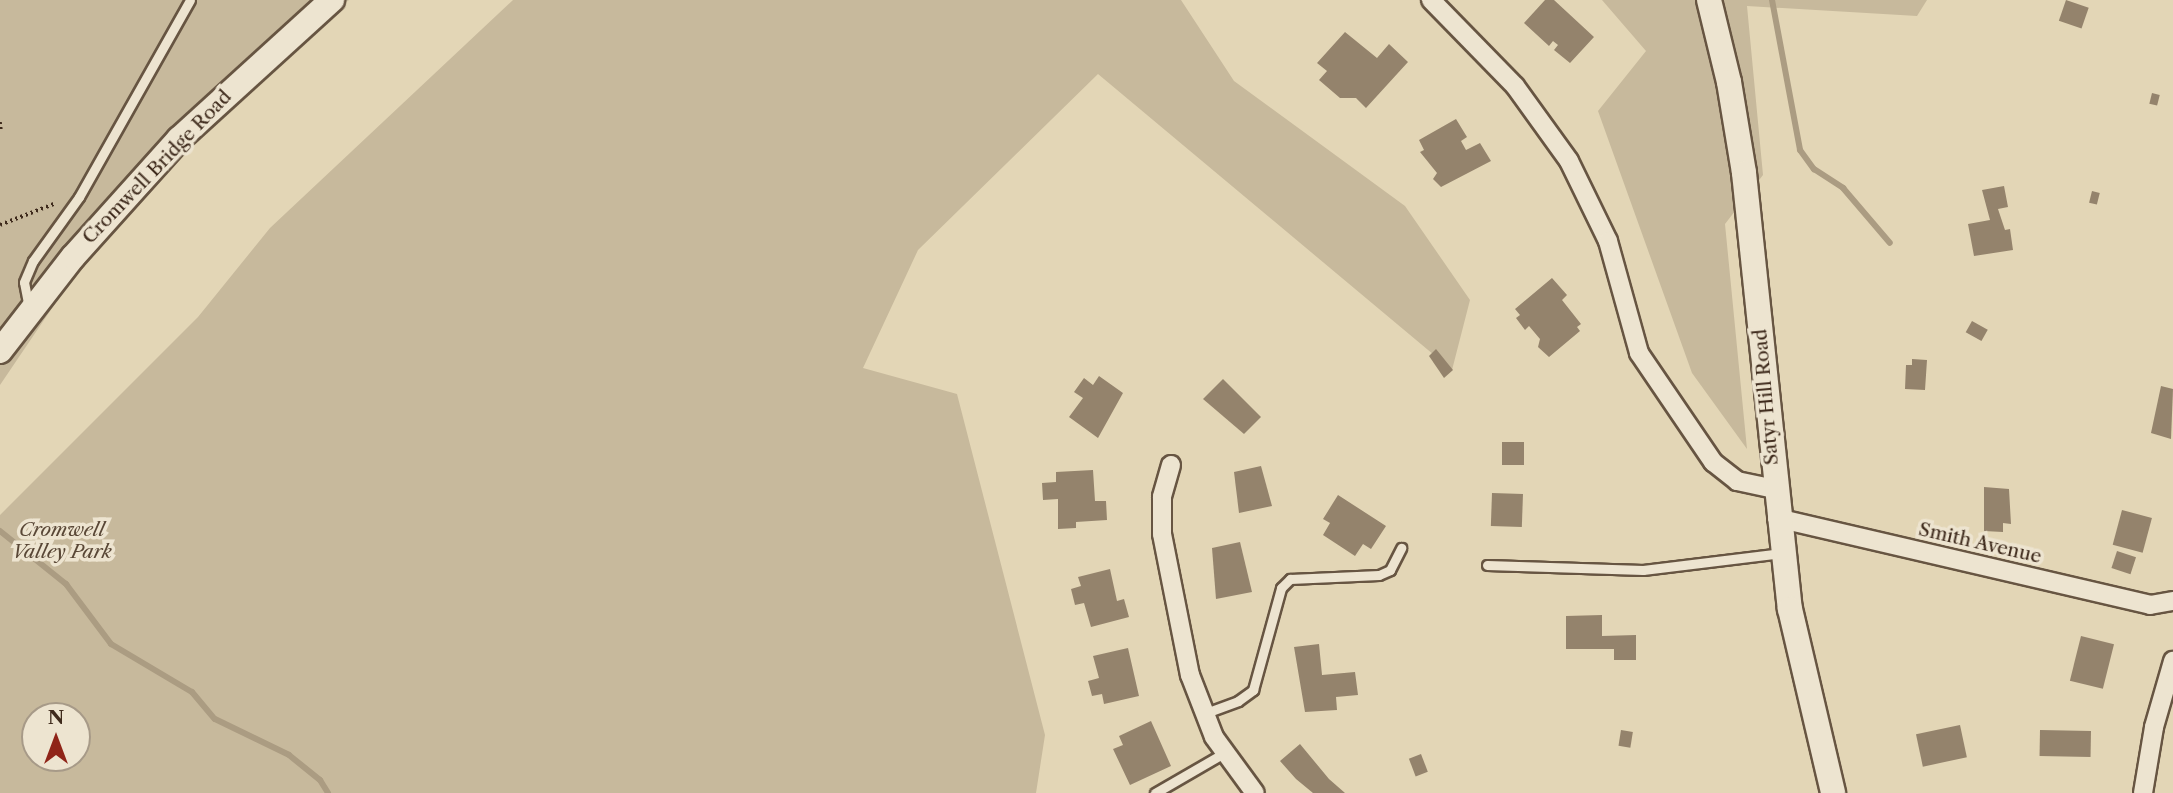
<!DOCTYPE html>
<style>
body{margin:0}
#map{position:relative;width:2173px;height:793px;overflow:hidden;background:#e3d6b6;font-family:"Libre Caslon Text",serif}
div>[style]{position:absolute}
[style*='--x']{left:calc(var(--x)*1px);top:calc(var(--y)*1px);width:calc(var(--w)*1px);rotate:calc(var(--a)*1deg)}
.green>*{inset:0;background:#c7b99c}
.stream>*{height:6px;margin:-3px;padding:0 3px;transform-origin:3px;border-radius:3px;background:#ab9c82}
.building>*{inset:0;background:#94836c;transform-origin:0 0}
.path>*{height:3.5px;margin-top:-1.75px;transform-origin:0;background:repeating-linear-gradient(90deg,#3e2a1c 0 2px,transparent 0 5.5px)}
.roads{filter:drop-shadow(2px 0 #675542) drop-shadow(-2px 0 #675542) drop-shadow(0 2px #675542) drop-shadow(0 -2px #675542)}
.lane>*{height:9px;margin:-4.5px;padding:0 4.5px;transform-origin:4.5px;border-radius:4.5px;background:#ede4d0}
.street>*{height:18px;margin:-9px;padding:0 9px;transform-origin:9px;border-radius:9px;background:#ede4d0}
.secondary>*{height:24px;margin:-12px;padding:0 12px;transform-origin:12px;border-radius:12px;background:#ede4d0}
span{translate:-50% -50%;white-space:nowrap;text-align:center;line-height:1.15;-webkit-text-stroke:7px #ede4d0;paint-order:stroke}
.street-label{font-size:19px;color:#3e2a1c}
.park-label{font-size:19px;color:#594736;font-style:italic}
.north{position:absolute;left:21px;top:702px;width:70px;height:70px;box-sizing:border-box;background:#ede4d0;border:2px solid #a79a88;border-radius:50%;rotate:0deg;font-size:19px;font-weight:700;line-height:28px;text-align:center;color:#3e2a1c}
.north::after{content:'';display:block;margin:auto;width:24px;height:32px;background:#8f2418;clip-path:polygon(50% 0,100% 100%,50% 72%,0 100%)}
</style>
<div id="map">
<div class="green">
<div style="clip-path:polygon(0 0,349px 0,241px 81px,134px 187px,0 385px)"></div>
<div style="clip-path:polygon(evenodd,513px 0,1181px 0,1234px 81px,1405px 206px,1470px 300px,1452px 370px,1098px 74px,918px 250px,863px 368px,957px 394px,1045px 735px,1036px 793px,0 793px,0 515px,198px 317px,270px 228px,513px 0,35px 716px,77px 716px,77px 758px,35px 758px,35px 716px)"></div>
<div style="clip-path:polygon(1602px 0,1927px 0,1917px 16px,1747px 6px,1763px 175px,1725px 224px,1747px 449px,1692px 373px,1598px 111px,1646px 51px)"></div>
</div>
<div class="stream">
<div style="--x:1772;--y:0;--w:153;--a:79.4"></div>
<div style="--x:1800;--y:150;--w:24;--a:54"></div>
<div style="--x:1814;--y:169;--w:35;--a:33"></div>
<div style="--x:1843;--y:188;--w:72;--a:49.5"></div>
<div style="--x:0;--y:531;--w:85;--a:38.8"></div>
<div style="--x:66;--y:584;--w:75;--a:53.1"></div>
<div style="--x:111;--y:644;--w:94;--a:30.7"></div>
<div style="--x:192;--y:692;--w:35;--a:50"></div>
<div style="--x:215;--y:719;--w:82;--a:25.9"></div>
<div style="--x:289;--y:755;--w:40;--a:39"></div>
<div style="--x:320;--y:780;--w:15;--a:58"></div>
</div>
<div class="building">
<div style="clip-path:polygon(1545px 0,1554px 0,1594px 37px,1570px 63px,1554px 50px,1558px 45px,1553px 41px,1549px 46px,1524px 23px)"></div>
<div style="left:2066px;top:0;width:24px;height:22px;rotate:19deg"></div>
<div style="clip-path:polygon(1345px 32px,1377px 58px,1389px 44px,1408px 62px,1366px 108px,1356px 98px,1340px 98px,1319px 80px,1327px 71px,1317px 63px)"></div>
<div style="left:2152px;top:93px;width:8px;height:11px;rotate:14deg"></div>
<div style="clip-path:polygon(1456px 119px,1467px 137px,1461px 141px,1466px 150px,1480px 143px,1491px 161px,1441px 187px,1433px 179px,1437px 173px,1420px 152px,1424px 150px,1419px 140px)"></div>
<div style="clip-path:polygon(2004px 186px,2008px 207px,1998px 209px,2005px 230px,2010px 229px,2013px 250px,1974px 256px,1968px 224px,1990px 220px,1982px 190px)"></div>
<div style="left:2092px;top:191px;width:8px;height:12px;rotate:14deg"></div>
<div style="clip-path:polygon(1552px 278px,1567px 295px,1562px 300px,1581px 324px,1577px 327px,1580px 331px,1549px 357px,1538px 347px,1540px 339px,1529px 326px,1525px 330px,1516px 318px,1520px 315px,1515px 309px)"></div>
<div style="left:1972px;top:321px;width:18px;height:13px;rotate:29deg"></div>
<div style="clip-path:polygon(1436px 349px,1453px 370px,1444px 378px,1429px 356px)"></div>
<div style="clip-path:polygon(1912px 359px,1927px 360px,1925px 390px,1905px 389px,1906px 365px,1912px 365px)"></div>
<div style="clip-path:polygon(1099px 376px,1123px 393px,1098px 438px,1069px 417px,1083px 398px,1074px 392px,1084px 378px,1093px 385px)"></div>
<div style="clip-path:polygon(1223px 379px,1261px 417px,1244px 434px,1203px 399px)"></div>
<div style="clip-path:polygon(2161px 386px,2173px 389px,2171px 439px,2151px 433px)"></div>
<div style="left:1502px;top:442px;width:22px;height:23px"></div>
<div style="clip-path:polygon(1261px 466px,1272px 506px,1239px 513px,1234px 472px)"></div>
<div style="clip-path:polygon(1093px 470px,1095px 501px,1106px 501px,1107px 520px,1076px 522px,1076px 528px,1058px 529px,1058px 499px,1043px 500px,1042px 483px,1056px 482px,1056px 472px)"></div>
<div style="clip-path:polygon(1984px 487px,2009px 489px,2011px 524px,2003px 523px,2003px 532px,1984px 531px)"></div>
<div style="left:1492px;top:493px;width:31px;height:33px;rotate:2deg"></div>
<div style="clip-path:polygon(1338px 495px,1386px 526px,1371px 549px,1363px 544px,1355px 556px,1323px 535px,1330px 523px,1323px 519px)"></div>
<div style="left:2122px;top:510px;width:31px;height:36px;rotate:15deg"></div>
<div style="clip-path:polygon(1240px 542px,1252px 592px,1216px 599px,1212px 548px)"></div>
<div style="left:2117px;top:551px;width:20px;height:18px;rotate:18deg"></div>
<div style="clip-path:polygon(1110px 569px,1117px 601px,1124px 599px,1129px 617px,1091px 627px,1084px 603px,1075px 605px,1071px 589px,1081px 586px,1078px 577px)"></div>
<div style="clip-path:polygon(1602px 615px,1602px 636px,1636px 635px,1636px 660px,1614px 660px,1614px 649px,1566px 649px,1566px 616px)"></div>
<div style="left:2081px;top:636px;width:34px;height:46px;rotate:14deg"></div>
<div style="clip-path:polygon(1319px 644px,1322px 675px,1355px 672px,1358px 695px,1336px 697px,1337px 710px,1305px 712px,1294px 647px)"></div>
<div style="clip-path:polygon(1128px 648px,1139px 696px,1104px 704px,1102px 694px,1092px 696px,1088px 681px,1099px 678px,1093px 656px)"></div>
<div style="clip-path:polygon(1151px 721px,1171px 766px,1130px 785px,1113px 749px,1123px 745px,1119px 736px)"></div>
<div style="left:1960px;top:725px;width:33px;height:45px;rotate:78deg"></div>
<div style="left:1621px;top:730px;width:12px;height:16px;rotate:9deg"></div>
<div style="left:2040px;top:730px;width:51px;height:26px;rotate:1deg"></div>
<div style="clip-path:polygon(1300px 744px,1329px 779px,1345px 793px,1313px 793px,1296px 779px,1280px 761px)"></div>
<div style="left:1421px;top:754px;width:19px;height:13px;rotate:69deg"></div>
</div>
<div class="path">
<div style="--x:0;--y:122;--w:8;--a:83"></div>
<div style="--x:0;--y:225;--w:60;--a:-21.4"></div>
</div>
<div class="roads">
<div class="lane">
<div style="--x:29;--y:308;--w:26;--a:-101"></div>
<div style="--x:24;--y:282;--w:23;--a:-67"></div>
<div style="--x:33;--y:261;--w:79;--a:-54.3"></div>
<div style="--x:79;--y:197;--w:226;--a:-60.6"></div>
<div style="--x:1487;--y:565;--w:156;--a:1.8"></div>
<div style="--x:1643;--y:570;--w:140;--a:-7"></div>
<div style="--x:1203;--y:714;--w:37;--a:-20"></div>
<div style="--x:1238;--y:701;--w:19;--a:-36"></div>
<div style="--x:1253;--y:690;--w:106;--a:-74.6"></div>
<div style="--x:1281;--y:588;--w:13;--a:-45"></div>
<div style="--x:1290;--y:579;--w:89;--a:-2.6"></div>
<div style="--x:1379;--y:575;--w:12;--a:-24"></div>
<div style="--x:1390;--y:570;--w:25;--a:-63"></div>
<div style="--x:1155;--y:793;--w:80;--a:-30.1"></div>
</div>
<div class="street">
<div style="--x:1431;--y:0;--w:120;--a:45.7"></div>
<div style="--x:1515;--y:86;--w:92;--a:54.2"></div>
<div style="--x:1569;--y:161;--w:89;--a:64"></div>
<div style="--x:1608;--y:241;--w:116;--a:74.5"></div>
<div style="--x:1639;--y:353;--w:132;--a:55.8"></div>
<div style="--x:1713;--y:462;--w:31;--a:38"></div>
<div style="--x:1737;--y:481;--w:38;--a:12"></div>
<div style="--x:1171;--y:465;--w:33;--a:106"></div>
<div style="--x:1162;--y:497;--w:37;--a:90"></div>
<div style="--x:1162;--y:534;--w:144;--a:78.8"></div>
<div style="--x:1190;--y:675;--w:66;--a:68.8"></div>
<div style="--x:1214;--y:737;--w:69;--a:53.8"></div>
<div style="--x:1777;--y:518;--w:383;--a:13.1"></div>
<div style="--x:2150;--y:605;--w:23;--a:-10"></div>
<div style="--x:2143;--y:793;--w:67;--a:-80.5"></div>
<div style="--x:2154;--y:727;--w:69;--a:-73.9"></div>
</div>
<div class="secondary">
<div style="--x:1709;--y:0;--w:84;--a:76.3"></div>
<div style="--x:1729;--y:82;--w:92;--a:80.6"></div>
<div style="--x:1744;--y:173;--w:438;--a:84"></div>
<div style="--x:1790;--y:609;--w:189;--a:76.8"></div>
<div style="--x:0;--y:351;--w:119;--a:-52.2"></div>
<div style="--x:73;--y:257;--w:159;--a:-48.1"></div>
<div style="--x:179;--y:139;--w:207;--a:-42.3"></div>
</div>
</div>
<div class="street-label">
<span style="left:157px;top:167px;rotate:-46deg">Cromwell Bridge Road</span>
<span style="left:1766px;top:397px;rotate:-95deg">Satyr Hill Road</span>
<span style="left:1980px;top:543px;rotate:13deg">Smith Avenue</span>
</div>
<div class="park-label">
<span style="left:62px;top:541px">Cromwell<br>Valley Park</span>
</div>
<div class="north">N</div>
</div>
